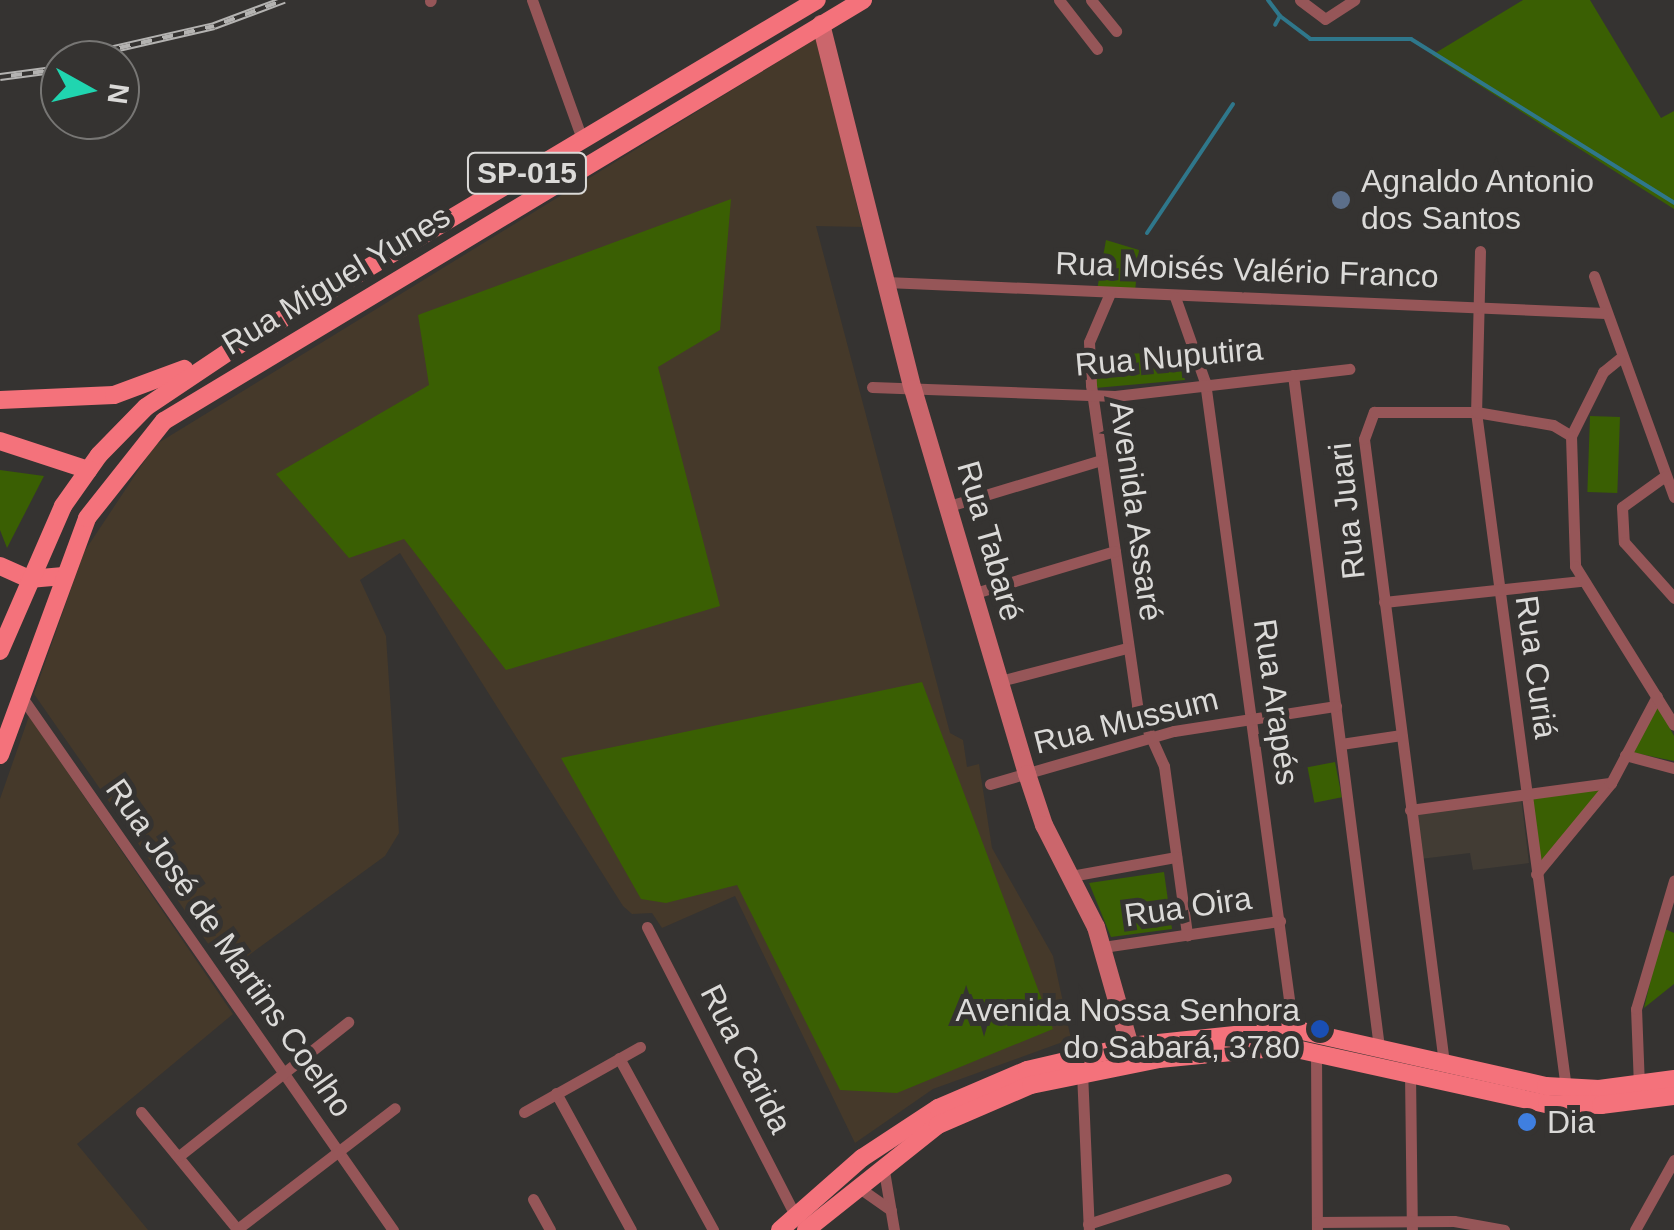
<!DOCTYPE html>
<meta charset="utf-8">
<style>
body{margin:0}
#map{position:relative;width:1674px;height:1230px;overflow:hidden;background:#353331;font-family:Helvetica,sans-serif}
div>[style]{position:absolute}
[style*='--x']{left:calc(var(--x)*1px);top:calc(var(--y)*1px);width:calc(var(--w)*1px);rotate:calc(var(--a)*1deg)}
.industrial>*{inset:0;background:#45392a}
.built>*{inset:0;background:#423c34}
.green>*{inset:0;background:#3a5f03;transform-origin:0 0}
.stream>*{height:4px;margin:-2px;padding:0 2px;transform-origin:2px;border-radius:2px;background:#2f778b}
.street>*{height:11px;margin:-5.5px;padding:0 5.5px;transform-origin:5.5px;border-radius:5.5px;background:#965658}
.secondary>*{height:18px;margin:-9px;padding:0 9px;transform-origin:9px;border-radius:9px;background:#cb666c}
.primary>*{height:18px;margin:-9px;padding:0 9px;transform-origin:9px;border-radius:9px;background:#f4727b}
.rail>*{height:8px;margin-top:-4px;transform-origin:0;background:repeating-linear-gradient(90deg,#353331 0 11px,#b4b3b1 0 22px);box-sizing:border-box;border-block:2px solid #b4b3b1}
.dots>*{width:28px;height:28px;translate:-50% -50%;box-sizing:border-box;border:5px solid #353331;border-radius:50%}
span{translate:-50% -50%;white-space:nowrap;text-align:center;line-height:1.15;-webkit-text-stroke:10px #353331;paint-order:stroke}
.shield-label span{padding:2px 8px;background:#353331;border:2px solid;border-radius:8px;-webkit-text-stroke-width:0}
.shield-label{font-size:30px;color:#dbdad8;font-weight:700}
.poi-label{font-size:32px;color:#dbdad8}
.left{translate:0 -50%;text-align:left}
.right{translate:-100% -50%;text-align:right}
.street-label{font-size:32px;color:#dbdad8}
.north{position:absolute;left:40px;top:40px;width:100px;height:100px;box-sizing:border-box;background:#353331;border:2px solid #777674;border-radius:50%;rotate:98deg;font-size:28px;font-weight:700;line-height:40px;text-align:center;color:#dbdad8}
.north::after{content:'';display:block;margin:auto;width:35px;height:45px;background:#20d5b0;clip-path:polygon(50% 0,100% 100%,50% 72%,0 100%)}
</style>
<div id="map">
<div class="industrial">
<div style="clip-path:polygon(817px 38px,862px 227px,816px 226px,950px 733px,963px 740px,967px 767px,979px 764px,992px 848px,1053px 956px,1071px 1039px,933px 1089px,855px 1143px,735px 896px,662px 928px,652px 913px,632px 914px,623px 906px,400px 553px,360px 580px,386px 636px,399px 833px,385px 856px,227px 971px,34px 694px,84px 552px,155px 445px)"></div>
<div style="clip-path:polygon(29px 716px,233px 1014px,77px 1144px,148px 1230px,0 1230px,0 799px)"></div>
</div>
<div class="built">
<div style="clip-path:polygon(1521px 797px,1529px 863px,1473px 870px,1470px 853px,1420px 859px,1414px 813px)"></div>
</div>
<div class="green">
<div style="clip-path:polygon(1523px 0,1590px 0,1661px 118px,1674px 111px,1674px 209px,1432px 55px)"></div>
<div style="clip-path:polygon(731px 199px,720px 330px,658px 367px,720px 606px,506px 670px,404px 539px,349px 558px,276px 474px,429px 385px,418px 315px)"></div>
<div style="clip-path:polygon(1106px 240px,1139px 250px,1135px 292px,1097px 290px)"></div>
<div style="clip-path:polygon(1178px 352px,1185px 380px,1095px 388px,1093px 355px)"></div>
<div style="left:1590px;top:416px;width:30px;height:76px;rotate:2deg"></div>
<div style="clip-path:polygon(0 470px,44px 476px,7px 548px,0 530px)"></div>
<div style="clip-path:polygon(922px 682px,1053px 1029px,897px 1093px,840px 1090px,737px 885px,666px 903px,641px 899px,561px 758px)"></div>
<div style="clip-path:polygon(1657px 704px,1674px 736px,1674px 761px,1630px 752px)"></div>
<div style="left:1335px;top:762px;width:36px;height:28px;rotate:79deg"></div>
<div style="clip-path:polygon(1602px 789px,1539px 865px,1529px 797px)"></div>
<div style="clip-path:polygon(1164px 872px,1172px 929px,1111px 937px,1089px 883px)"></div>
<div style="clip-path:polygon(1663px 928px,1674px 933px,1674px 984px,1644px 1008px)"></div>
</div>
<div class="stream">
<div style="--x:1268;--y:0;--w:20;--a:53"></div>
<div style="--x:1280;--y:16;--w:10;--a:119"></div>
<div style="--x:1280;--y:16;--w:38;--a:37"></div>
<div style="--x:1310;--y:39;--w:101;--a:0"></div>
<div style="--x:1411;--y:39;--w:310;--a:31.9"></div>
<div style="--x:1147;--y:233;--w:155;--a:-56.3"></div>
</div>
<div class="street">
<div style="--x:532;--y:0;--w:148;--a:70.2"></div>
<div style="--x:1059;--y:0;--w:62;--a:52.2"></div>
<div style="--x:1091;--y:0;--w:40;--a:51"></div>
<div style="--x:1300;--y:0;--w:31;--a:37"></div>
<div style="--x:1325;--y:19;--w:35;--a:-33"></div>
<div style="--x:430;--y:1;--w:1;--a:-45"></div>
<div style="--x:1480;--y:251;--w:161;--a:91.4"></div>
<div style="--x:1476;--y:412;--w:682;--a:82.42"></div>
<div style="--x:1594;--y:276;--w:235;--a:70.1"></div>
<div style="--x:886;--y:282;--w:720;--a:2.47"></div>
<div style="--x:1110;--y:293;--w:53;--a:113.2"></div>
<div style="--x:1089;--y:342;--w:43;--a:87.3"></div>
<div style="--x:1091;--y:385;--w:324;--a:81.8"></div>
<div style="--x:1137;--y:706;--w:66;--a:65.8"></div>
<div style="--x:1164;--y:766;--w:171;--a:82.2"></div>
<div style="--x:1175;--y:297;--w:90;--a:70.6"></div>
<div style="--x:1205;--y:382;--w:653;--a:82.25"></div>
<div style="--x:1293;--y:375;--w:677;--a:82.71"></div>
<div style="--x:872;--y:387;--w:243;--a:2.1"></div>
<div style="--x:1115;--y:396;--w:236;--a:-6.6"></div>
<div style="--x:1571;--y:436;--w:72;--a:-63.4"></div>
<div style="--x:1603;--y:372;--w:21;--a:-39"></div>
<div style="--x:1665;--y:476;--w:53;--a:144.2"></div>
<div style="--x:1622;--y:507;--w:35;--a:87"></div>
<div style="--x:1624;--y:542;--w:75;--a:48.2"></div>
<div style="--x:949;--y:506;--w:159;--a:-16.8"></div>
<div style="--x:975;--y:593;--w:146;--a:-16.7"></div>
<div style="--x:1384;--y:602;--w:199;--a:-6.1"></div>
<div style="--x:1000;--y:681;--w:131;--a:-14.6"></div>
<div style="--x:21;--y:696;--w:651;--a:55.14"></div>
<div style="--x:1341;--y:744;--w:61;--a:-8.5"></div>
<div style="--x:1625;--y:755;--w:51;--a:14.9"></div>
<div style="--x:990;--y:784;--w:191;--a:-16.1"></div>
<div style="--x:1174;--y:731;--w:164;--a:-8.8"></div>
<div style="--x:1410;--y:810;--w:203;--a:-7.7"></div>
<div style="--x:1536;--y:874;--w:118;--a:-50.5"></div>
<div style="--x:1611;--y:783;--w:98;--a:-62.1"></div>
<div style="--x:1071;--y:876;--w:107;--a:-10.3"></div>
<div style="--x:647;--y:927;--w:324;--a:62.8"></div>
<div style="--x:1103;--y:947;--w:179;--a:-8.4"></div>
<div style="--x:1316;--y:1050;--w:180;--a:89.7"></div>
<div style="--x:619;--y:1058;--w:196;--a:61.3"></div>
<div style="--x:1444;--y:1063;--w:629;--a:-97.31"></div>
<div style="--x:1364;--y:439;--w:29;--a:-70"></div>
<div style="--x:1374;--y:412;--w:102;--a:0"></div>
<div style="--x:1476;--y:412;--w:78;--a:9.6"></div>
<div style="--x:1553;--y:425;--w:21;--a:31"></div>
<div style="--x:1571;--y:436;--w:130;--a:88.2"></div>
<div style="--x:1575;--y:566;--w:187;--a:58.1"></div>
<div style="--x:1082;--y:1072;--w:158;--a:87.5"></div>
<div style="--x:1410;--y:1073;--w:157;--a:89.3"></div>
<div style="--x:1639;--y:1086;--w:77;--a:-92.2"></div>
<div style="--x:1636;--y:1009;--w:134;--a:-73.5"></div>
<div style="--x:556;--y:1093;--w:156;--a:61.3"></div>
<div style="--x:141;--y:1112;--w:153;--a:50.6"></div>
<div style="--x:524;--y:1112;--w:133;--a:-29.3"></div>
<div style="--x:179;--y:1156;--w:216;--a:-38.4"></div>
<div style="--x:883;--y:1165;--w:66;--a:80.4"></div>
<div style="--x:858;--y:1187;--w:40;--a:34.9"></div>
<div style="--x:533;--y:1199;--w:35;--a:61"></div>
<div style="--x:1317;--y:1222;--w:137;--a:-0.4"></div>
<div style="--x:1454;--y:1221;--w:51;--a:10.2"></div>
<div style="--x:1088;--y:1224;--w:145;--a:-18.1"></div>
<div style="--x:236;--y:1230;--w:200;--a:-37.5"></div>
<div style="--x:1635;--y:1230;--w:80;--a:-60.9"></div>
</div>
<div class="secondary">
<div style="--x:821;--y:24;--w:376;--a:75.9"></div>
<div style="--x:913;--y:389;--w:402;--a:73.5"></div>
<div style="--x:1027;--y:774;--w:54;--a:71.6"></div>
<div style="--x:1044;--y:825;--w:114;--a:63"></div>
<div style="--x:1096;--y:927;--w:138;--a:74.1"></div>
</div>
<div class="primary">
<div style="--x:0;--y:400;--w:114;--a:-2.5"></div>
<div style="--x:114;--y:395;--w:75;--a:-20.4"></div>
<div style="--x:0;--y:441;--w:93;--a:18.2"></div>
<div style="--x:0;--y:566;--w:32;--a:24"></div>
<div style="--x:29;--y:579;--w:32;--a:-5"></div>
<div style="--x:0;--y:651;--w:158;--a:-66.5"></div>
<div style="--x:63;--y:506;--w:62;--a:-54.8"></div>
<div style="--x:99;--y:455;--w:67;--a:-45.6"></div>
<div style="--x:146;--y:407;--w:110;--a:-33.8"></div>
<div style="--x:237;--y:346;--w:675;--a:-30.82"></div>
<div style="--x:0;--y:755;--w:252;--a:-69.8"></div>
<div style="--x:87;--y:518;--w:124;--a:-51.6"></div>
<div style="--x:164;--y:421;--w:816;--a:-31.06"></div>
<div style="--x:780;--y:1230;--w:109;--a:-41.3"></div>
<div style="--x:862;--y:1158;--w:91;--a:-33.3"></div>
<div style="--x:938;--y:1108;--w:97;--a:-23.1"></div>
<div style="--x:1027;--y:1070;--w:106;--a:-13.1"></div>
<div style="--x:1130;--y:1046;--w:164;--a:-6"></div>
<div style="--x:1293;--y:1029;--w:259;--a:12.7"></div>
<div style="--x:1546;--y:1086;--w:53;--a:3.2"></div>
<div style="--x:1599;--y:1089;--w:76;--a:-7.6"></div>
<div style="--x:806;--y:1230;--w:169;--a:-38.5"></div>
<div style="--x:938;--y:1125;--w:101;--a:-23.3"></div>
<div style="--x:1031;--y:1085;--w:131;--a:-11.5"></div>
<div style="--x:1159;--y:1059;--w:129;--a:-5.4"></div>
<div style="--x:1287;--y:1047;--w:266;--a:12.4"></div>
<div style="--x:1547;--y:1104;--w:54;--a:1.1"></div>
<div style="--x:1601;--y:1105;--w:74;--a:-7"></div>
</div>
<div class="rail">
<div style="--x:66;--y:60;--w:152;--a:-12.9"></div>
<div style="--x:214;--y:26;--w:75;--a:-20.4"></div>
<div style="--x:0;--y:77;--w:61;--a:-7.6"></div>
</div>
<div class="dots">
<div style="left:1341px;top:200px;background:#5c6f8a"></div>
<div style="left:1320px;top:1029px;background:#1a4fb4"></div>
<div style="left:1527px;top:1122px;background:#3f7fe0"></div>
</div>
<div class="shield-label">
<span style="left:527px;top:173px">SP-015</span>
</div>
<div class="poi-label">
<span class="left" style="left:1361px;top:200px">Agnaldo Antonio<br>dos Santos</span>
<span class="right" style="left:1300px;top:1029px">Avenida Nossa Senhora<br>do Sabará, 3780</span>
<span class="left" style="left:1547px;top:1122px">Dia</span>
</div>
<div class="street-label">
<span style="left:1247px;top:270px;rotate:2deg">Rua Moisés Valério Franco</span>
<span style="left:336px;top:280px;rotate:-31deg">Rua Miguel Yunes</span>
<span style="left:1169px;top:357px;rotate:-5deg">Rua Nuputira</span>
<span style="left:1136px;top:511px;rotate:82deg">Avenida Assaré</span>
<span style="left:1347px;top:511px;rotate:-96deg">Rua Juari</span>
<span style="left:990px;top:541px;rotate:74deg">Rua Tabaré</span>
<span style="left:1536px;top:667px;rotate:82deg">Rua Curiá</span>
<span style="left:1276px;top:702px;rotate:82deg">Rua Arapés</span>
<span style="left:1126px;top:721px;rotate:-14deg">Rua Mussum</span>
<span style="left:1188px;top:907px;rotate:-8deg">Rua Oira</span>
<span style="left:229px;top:948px;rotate:55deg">Rua José de Martins Coelho</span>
<span style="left:746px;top:1059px;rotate:63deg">Rua Carida</span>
</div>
<div class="north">N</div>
</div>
